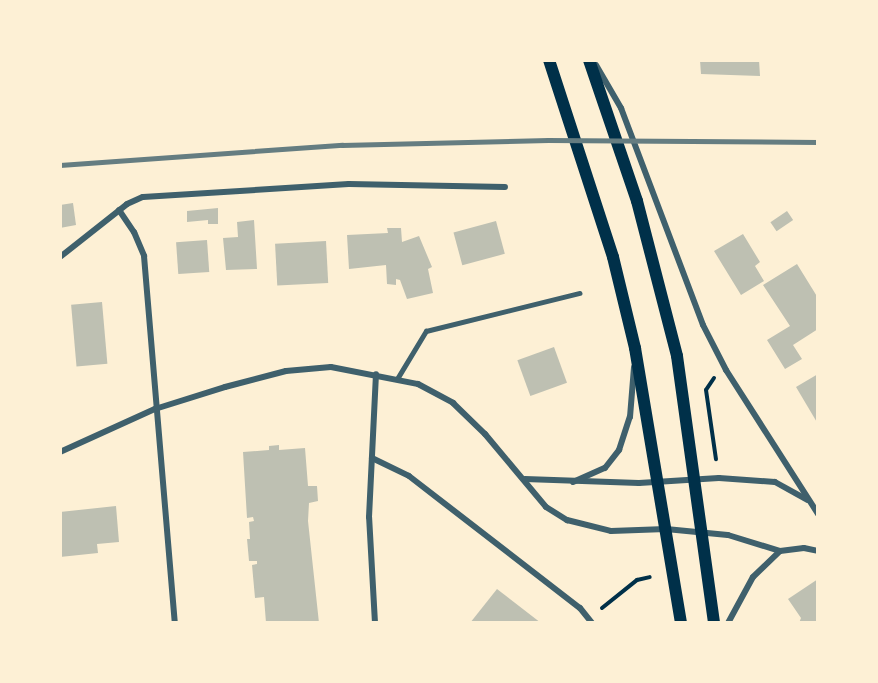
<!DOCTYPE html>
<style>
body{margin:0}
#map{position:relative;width:878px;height:683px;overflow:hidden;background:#fdf0d5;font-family:Quicksand,sans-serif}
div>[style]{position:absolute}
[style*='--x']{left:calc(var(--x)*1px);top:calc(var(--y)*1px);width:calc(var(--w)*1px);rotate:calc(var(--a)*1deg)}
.building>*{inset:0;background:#bec0b2;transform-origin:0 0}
.path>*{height:4px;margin:-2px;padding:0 2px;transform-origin:2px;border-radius:2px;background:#003049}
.service>*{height:4.5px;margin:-2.25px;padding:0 2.25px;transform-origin:2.25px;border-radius:2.25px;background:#3f606c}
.minor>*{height:6px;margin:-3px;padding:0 3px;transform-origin:3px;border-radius:3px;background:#3f606c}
.secondary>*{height:12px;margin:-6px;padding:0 6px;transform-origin:6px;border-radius:6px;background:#003049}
.rail>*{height:4.5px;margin:-2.25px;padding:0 2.25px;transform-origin:2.25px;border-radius:2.25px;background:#657d81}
span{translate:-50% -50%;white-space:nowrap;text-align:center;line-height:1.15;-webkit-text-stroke:6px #fdf0d5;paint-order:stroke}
.frame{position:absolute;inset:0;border:62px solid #fdf0d5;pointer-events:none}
</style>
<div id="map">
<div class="building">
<div style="clip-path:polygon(700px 60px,759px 60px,760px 76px,701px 74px)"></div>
<div style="clip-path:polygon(73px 203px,76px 225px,60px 228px,60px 205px)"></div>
<div style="clip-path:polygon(218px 208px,218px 224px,208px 224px,208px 220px,187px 222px,187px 211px)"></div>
<div style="left:787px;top:211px;width:11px;height:20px;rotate:56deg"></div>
<div style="clip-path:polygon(254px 220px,257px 269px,226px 270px,223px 238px,238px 237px,237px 222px)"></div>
<div style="left:496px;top:221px;width:34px;height:44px;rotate:75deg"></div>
<div style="clip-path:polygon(387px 228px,401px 228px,402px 242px,419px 236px,432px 267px,428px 269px,433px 293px,407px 299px,400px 280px,396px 279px,396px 285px,387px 284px,386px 265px,349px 269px,347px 235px,388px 233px)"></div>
<div style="clip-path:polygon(743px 234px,760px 262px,755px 266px,764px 281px,741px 295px,714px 251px)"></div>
<div style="left:207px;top:240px;width:32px;height:31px;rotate:86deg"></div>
<div style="left:326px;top:241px;width:42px;height:51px;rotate:87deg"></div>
<div style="clip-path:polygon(797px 264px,818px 298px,818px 329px,793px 345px,802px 359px,785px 369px,767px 340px,790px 326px,763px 285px)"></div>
<div style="left:102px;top:302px;width:62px;height:31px;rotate:85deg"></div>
<div style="left:554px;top:347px;width:38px;height:39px;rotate:70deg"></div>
<div style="clip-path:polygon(818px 374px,818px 424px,796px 387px)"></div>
<div style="clip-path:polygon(279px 445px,279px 450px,305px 448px,308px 486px,317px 486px,318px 501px,309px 503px,308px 521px,319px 623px,266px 623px,264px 597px,255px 598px,252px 565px,257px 564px,257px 561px,249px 561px,247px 539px,250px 539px,249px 522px,254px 521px,253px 517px,247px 518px,243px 452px,269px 450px,269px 446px)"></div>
<div style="clip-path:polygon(116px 506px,119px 542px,97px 544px,98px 553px,60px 557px,60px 512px)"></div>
<div style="clip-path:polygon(818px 579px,818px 623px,799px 623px,801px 618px,788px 599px)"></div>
<div style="clip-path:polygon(497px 589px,541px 623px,470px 623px)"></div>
</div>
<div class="path">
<div style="--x:714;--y:378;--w:14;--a:124"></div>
<div style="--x:706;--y:390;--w:70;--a:81.8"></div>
<div style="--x:602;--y:608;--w:45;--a:-38.7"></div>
<div style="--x:637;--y:580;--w:13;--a:-13"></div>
</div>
<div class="service">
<div style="--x:397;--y:379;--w:56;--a:-58.9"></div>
<div style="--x:426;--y:331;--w:158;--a:-13.9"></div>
</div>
<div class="minor">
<div style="--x:596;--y:65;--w:50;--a:59.8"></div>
<div style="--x:621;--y:108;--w:232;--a:69.3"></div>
<div style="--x:703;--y:325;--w:51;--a:62.9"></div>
<div style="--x:726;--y:370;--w:171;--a:57.4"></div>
<div style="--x:119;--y:210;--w:27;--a:56"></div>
<div style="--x:134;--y:232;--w:26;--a:67"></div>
<div style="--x:144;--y:256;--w:368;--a:85.2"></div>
<div style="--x:60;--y:257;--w:85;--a:-38.3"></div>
<div style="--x:127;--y:204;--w:17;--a:-24"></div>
<div style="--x:143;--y:197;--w:206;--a:-3.6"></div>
<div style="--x:349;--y:184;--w:156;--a:1.1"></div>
<div style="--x:60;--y:452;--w:104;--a:-24.4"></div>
<div style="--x:155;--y:409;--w:73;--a:-17.4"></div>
<div style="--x:225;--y:387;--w:63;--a:-14.7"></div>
<div style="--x:286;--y:371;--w:45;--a:-5.1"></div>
<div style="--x:331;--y:367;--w:89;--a:11.1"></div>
<div style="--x:418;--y:384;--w:40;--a:28"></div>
<div style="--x:453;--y:403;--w:45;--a:44.1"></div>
<div style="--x:485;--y:434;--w:95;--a:50.1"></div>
<div style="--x:546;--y:507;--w:25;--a:32"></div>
<div style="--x:567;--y:520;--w:45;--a:14"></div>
<div style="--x:611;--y:531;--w:55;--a:-2.1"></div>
<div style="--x:666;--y:529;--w:62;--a:5.5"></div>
<div style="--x:728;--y:535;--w:54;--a:17.1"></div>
<div style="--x:372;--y:458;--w:41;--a:25.9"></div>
<div style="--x:409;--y:476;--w:216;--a:37.7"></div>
<div style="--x:580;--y:608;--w:19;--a:51"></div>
<div style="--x:525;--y:479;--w:114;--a:2"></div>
<div style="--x:639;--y:483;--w:80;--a:-3.6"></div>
<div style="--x:719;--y:478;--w:56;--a:4.1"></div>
<div style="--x:775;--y:482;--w:37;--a:29"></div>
<div style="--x:573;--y:482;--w:35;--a:-24"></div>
<div style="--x:605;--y:468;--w:23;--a:-52"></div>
<div style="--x:619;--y:450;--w:35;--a:-72"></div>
<div style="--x:630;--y:417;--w:50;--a:-85.4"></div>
<div style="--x:375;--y:623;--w:106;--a:-93.2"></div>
<div style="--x:369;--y:517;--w:143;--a:-87.2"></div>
<div style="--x:728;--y:623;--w:52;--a:-61.5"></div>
<div style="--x:753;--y:577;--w:37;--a:-44"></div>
<div style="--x:780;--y:551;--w:24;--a:-7"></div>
<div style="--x:804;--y:548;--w:14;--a:12"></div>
</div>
<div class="secondary">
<div style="--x:549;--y:60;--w:207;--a:72"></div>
<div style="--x:613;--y:257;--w:94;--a:76.4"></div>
<div style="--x:635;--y:348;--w:279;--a:80.5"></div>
<div style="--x:589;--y:60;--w:149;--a:71.2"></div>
<div style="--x:637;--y:201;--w:160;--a:75.5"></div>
<div style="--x:677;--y:356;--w:270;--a:82.1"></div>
</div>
<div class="rail">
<div style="--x:60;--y:165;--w:283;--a:-4.1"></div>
<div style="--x:342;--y:145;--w:206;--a:-1.4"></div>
<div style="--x:548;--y:140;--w:270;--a:0.4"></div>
</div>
<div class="frame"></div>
</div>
